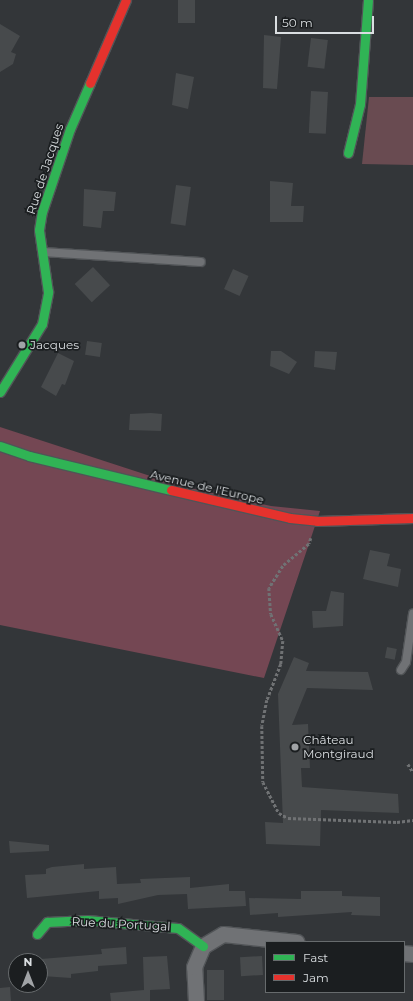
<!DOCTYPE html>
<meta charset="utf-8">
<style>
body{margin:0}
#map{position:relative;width:413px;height:1001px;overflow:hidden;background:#333639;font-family:Montserrat,sans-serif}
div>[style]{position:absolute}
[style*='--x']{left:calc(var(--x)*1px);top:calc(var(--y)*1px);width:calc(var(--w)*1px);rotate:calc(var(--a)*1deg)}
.green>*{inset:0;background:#694b51}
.forest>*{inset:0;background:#744753}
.building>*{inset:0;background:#474a4c;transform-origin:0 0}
.path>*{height:2.5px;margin-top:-1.25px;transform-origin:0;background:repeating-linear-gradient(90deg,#707274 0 3px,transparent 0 5px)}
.roads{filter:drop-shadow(1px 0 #515457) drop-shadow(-1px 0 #515457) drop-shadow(0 1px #515457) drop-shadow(0 -1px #515457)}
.lane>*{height:8px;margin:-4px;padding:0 4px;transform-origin:4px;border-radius:4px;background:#707275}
.street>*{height:15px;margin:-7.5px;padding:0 7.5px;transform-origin:7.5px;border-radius:7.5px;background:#707275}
.fast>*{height:9px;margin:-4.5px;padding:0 4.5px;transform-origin:4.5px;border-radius:4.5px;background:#30b455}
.jam>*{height:9px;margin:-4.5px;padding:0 4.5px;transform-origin:4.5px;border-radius:4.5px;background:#e5322d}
.dots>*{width:11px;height:11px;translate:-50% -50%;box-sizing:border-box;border:2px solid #1b1e20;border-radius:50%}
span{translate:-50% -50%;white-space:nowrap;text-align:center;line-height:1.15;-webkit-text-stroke:3.5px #1b1e20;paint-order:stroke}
.street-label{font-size:12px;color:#dadee1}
.poi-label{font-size:12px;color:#dadee1}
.left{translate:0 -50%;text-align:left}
.legend{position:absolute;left:265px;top:941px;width:140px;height:52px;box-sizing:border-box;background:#1b1e20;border:1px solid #676b6d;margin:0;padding:5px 7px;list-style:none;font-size:12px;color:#dadee1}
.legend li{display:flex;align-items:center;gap:8px;height:20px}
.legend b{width:20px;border:1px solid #676b6d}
.north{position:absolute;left:8px;top:953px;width:40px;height:40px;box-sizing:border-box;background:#1b1e20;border:1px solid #676b6d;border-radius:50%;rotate:0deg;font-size:11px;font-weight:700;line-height:16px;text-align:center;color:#dadee1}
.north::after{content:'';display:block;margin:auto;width:14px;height:18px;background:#a0a3a6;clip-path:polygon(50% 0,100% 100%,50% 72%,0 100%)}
.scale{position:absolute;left:275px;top:16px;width:99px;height:18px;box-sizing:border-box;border:2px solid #dadee1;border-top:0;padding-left:5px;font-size:12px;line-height:14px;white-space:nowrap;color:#dadee1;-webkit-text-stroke:3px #1b1e20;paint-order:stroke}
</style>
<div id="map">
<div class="green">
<div style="clip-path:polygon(369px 97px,413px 97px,413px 165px,362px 164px)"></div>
</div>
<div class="forest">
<div style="clip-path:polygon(0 427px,181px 486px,271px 506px,320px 511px,264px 678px,0 625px)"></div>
</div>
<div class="building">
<div style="left:178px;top:0;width:17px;height:23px"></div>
<div style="clip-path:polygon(0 24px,20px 36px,11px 52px,16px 54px,13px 64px,0 72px)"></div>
<div style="clip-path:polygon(264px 35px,281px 37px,277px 89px,263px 88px)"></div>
<div style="left:311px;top:38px;width:17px;height:29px;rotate:7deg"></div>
<div style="clip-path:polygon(176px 73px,194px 77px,188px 109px,172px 105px)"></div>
<div style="left:311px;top:91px;width:17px;height:42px;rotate:3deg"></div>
<div style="clip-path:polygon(270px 181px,293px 183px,291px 206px,304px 206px,303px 222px,270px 222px)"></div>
<div style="left:176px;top:185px;width:15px;height:39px;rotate:8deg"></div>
<div style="clip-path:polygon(84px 189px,116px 192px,114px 211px,103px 211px,101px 228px,83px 226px)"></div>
<div style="left:93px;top:267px;width:25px;height:25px;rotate:47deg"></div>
<div style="left:233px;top:269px;width:17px;height:22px;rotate:24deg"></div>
<div style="left:87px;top:341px;width:15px;height:14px;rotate:8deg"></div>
<div style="clip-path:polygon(271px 351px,281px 351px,297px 362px,289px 374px,270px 366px)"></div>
<div style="clip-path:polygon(315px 351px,337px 352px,335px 370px,314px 367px)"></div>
<div style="clip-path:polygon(58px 353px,74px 361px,65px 385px,62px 384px,56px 396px,41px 387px)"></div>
<div style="clip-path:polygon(151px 413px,162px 414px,161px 431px,129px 430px,130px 414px)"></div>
<div style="clip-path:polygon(370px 550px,390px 554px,387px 566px,401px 569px,398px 587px,363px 579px)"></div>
<div style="clip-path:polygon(331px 591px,344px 593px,343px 626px,313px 628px,312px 611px,326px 611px)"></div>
<div style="left:387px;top:647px;width:10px;height:11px;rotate:11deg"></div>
<div style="clip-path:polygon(294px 657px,309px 663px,306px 671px,368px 672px,373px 690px,307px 688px,292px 725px,308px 724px,310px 768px,301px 768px,302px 787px,398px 794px,399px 813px,321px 810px,320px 846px,266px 844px,265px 822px,283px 823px,278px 694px)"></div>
<div style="clip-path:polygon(9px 841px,49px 845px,49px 851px,10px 853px)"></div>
<div style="clip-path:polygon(84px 864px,84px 869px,116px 867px,117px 884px,141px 883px,140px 879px,190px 877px,190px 888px,229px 884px,229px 891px,245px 891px,246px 906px,188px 909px,187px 894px,158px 895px,118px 904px,118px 898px,99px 899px,99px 891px,27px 898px,25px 875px,46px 874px,46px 869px,52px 867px)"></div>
<div style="clip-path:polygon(301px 891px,342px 891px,342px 896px,380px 897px,380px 916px,351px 915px,352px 912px,278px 917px,278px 913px,250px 915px,249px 898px,301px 899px)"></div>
<div style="clip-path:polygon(126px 947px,127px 964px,98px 966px,98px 971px,71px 974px,71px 978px,42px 976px,41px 959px,102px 954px,101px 949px)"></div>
<div style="clip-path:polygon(167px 956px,170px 989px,150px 990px,150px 1001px,111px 1001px,110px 993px,144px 990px,143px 957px)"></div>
<div style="left:262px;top:956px;width:19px;height:22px;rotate:87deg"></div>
<div style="left:207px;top:970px;width:17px;height:30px"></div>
<div style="clip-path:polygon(10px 987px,11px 1001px,0 1001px,0 988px)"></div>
</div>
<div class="path">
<div style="--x:311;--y:538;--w:6;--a:108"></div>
<div style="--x:309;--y:544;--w:34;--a:140"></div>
<div style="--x:283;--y:566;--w:26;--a:122"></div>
<div style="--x:269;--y:588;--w:26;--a:86"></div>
<div style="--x:271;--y:614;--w:30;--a:66"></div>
<div style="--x:283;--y:641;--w:23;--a:95"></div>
<div style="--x:281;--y:664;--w:39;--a:111"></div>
<div style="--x:267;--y:700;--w:26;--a:101"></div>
<div style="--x:262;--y:726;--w:56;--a:89"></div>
<div style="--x:263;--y:782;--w:35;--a:63"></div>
<div style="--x:279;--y:813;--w:10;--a:29"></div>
<div style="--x:288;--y:818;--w:109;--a:2.1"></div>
<div style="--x:397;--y:822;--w:16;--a:-7"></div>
<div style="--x:408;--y:764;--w:9;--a:58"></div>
</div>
<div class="roads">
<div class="lane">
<div style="--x:43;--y:252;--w:158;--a:3.6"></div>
<div style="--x:401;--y:670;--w:9;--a:-58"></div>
<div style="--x:406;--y:662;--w:49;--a:-81.7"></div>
</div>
<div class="street">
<div style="--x:404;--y:953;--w:9;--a:6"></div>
<div style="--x:196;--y:1001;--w:34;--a:-93"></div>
<div style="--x:194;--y:967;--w:23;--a:-67"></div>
<div style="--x:203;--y:946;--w:23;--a:-31"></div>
<div style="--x:223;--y:934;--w:74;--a:6.2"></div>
</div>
<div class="fast">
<div style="--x:348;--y:153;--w:50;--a:-76.2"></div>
<div style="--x:360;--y:104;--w:104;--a:-85.6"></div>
<div style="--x:0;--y:392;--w:80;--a:-58.3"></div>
<div style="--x:42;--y:324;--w:33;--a:-79"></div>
<div style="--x:48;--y:292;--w:63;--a:-98.3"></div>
<div style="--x:39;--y:230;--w:18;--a:-81"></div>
<div style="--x:42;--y:212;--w:88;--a:-71.4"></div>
<div style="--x:70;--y:129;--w:50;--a:-66.5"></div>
<div style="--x:0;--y:446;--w:31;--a:19"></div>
<div style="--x:29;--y:456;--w:146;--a:13.5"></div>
<div style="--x:37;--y:934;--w:16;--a:-50"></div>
<div style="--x:47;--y:922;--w:40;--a:-2.9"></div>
<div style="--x:87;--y:920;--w:91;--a:5"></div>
<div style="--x:178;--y:928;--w:31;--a:36"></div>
</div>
<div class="jam">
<div style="--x:90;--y:83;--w:90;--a:-66.6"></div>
<div style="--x:171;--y:490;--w:122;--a:13.2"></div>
<div style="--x:290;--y:518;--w:27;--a:6"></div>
<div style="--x:317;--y:521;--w:96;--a:-1.8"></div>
</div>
</div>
<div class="dots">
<div style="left:22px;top:345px;background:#a0a3a6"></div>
<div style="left:295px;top:747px;background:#a0a3a6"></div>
</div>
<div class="street-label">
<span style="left:45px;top:169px;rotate:-72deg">Rue de Jacques</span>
<span style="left:207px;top:487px;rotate:13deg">Avenue de l'Europe</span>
<span style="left:121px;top:924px;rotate:3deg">Rue du Portugal</span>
</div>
<div class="poi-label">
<span class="left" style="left:30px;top:345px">Jacques</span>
<span class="left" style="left:303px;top:747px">Château<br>Montgiraud</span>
</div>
<ul class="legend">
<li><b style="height:5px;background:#30b455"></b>Fast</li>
<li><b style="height:5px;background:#e5322d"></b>Jam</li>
</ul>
<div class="north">N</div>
<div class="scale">50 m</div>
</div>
